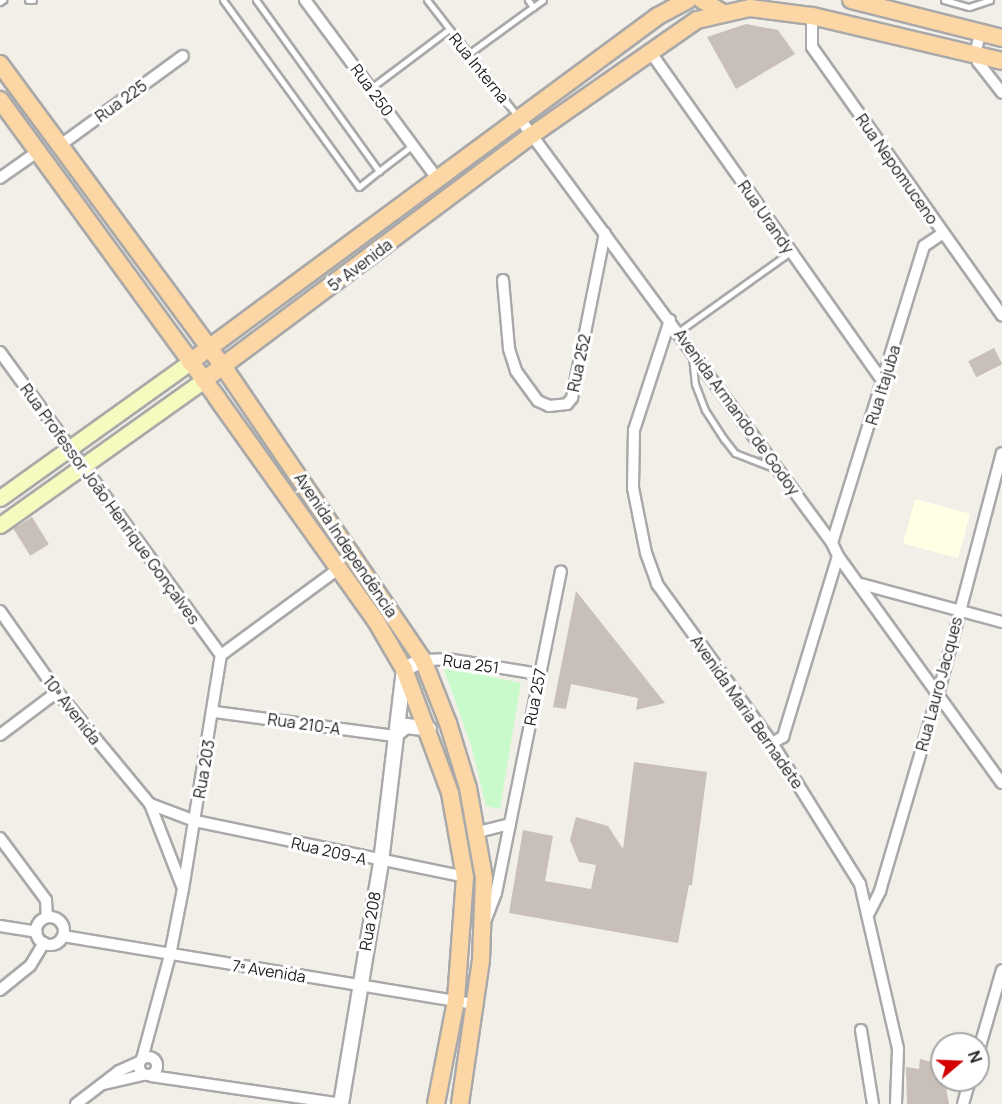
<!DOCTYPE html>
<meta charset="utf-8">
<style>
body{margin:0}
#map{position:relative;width:1002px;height:1104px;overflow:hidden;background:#f2efe9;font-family:Manrope,sans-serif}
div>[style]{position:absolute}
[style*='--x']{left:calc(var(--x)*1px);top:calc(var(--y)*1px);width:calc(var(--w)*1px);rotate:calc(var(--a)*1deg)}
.education>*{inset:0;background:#ffffe5;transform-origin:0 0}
.park>*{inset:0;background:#c8facc}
.building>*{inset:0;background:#c7bfb8;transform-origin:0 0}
.roads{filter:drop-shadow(2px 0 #a9a9a9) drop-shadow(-2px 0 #a9a9a9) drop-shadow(0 2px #a9a9a9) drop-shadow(0 -2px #a9a9a9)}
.service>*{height:5px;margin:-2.5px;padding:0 2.5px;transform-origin:2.5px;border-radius:2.5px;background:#fff}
.minor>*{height:10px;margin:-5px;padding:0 5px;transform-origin:5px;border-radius:5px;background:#fff}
.minor>.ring{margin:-5px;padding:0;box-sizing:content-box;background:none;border:10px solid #fff;border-radius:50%}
.tertiary>*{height:14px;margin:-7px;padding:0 7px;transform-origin:7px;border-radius:7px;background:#fff}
.secondary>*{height:15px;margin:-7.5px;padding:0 7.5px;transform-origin:7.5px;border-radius:7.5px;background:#f7fabf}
.primary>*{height:16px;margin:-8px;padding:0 8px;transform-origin:8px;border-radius:8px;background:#fcd6a4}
span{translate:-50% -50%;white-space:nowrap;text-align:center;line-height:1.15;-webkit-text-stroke:6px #fff;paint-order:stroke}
.street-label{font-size:16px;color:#222}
.north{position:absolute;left:930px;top:1032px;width:60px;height:60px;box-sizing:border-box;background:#fff;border:2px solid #a7a7a7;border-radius:50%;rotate:71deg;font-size:16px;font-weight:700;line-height:24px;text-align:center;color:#222}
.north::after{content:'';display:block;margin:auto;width:21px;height:27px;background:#d40000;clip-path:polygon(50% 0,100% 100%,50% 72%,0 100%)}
</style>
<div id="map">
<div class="education">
<div style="left:915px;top:499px;width:57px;height:46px;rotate:15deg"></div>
</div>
<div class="park">
<div style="clip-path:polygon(443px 667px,521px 683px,500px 809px,486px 806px,471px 745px)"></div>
</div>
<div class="building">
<div style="clip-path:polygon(746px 24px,778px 30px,795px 54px,736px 89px,707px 37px)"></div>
<div style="left:994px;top:348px;width:18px;height:29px;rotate:63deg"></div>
<div style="left:32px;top:517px;width:32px;height:22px;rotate:58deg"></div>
<div style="clip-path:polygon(576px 591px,665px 703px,636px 710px,638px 698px,571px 684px,566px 709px,553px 707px)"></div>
<div style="clip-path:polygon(634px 762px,707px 772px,692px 885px,689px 885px,678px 943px,509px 913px,523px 830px,553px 836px,545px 881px,591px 889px,596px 865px,579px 862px,570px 840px,576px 817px,608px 826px,623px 849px)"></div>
<div style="clip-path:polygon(920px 1059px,942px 1065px,949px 1104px,907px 1104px,906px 1067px,919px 1069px)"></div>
</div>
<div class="roads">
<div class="service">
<div style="--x:28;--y:0;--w:5;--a:0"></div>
<div style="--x:223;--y:0;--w:231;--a:54"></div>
<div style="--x:359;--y:187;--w:26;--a:-39"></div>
<div style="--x:256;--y:0;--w:211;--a:54.3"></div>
<div style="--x:379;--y:171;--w:43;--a:-37.4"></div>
<div style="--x:427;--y:0;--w:148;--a:52.1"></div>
<div style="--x:528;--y:0;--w:9;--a:54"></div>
<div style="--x:533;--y:7;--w:12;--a:-35"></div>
<div style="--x:944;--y:0;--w:26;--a:16"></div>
<div style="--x:969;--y:7;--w:22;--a:-18"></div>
<div style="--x:0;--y:2;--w:4;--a:-34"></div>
<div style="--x:467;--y:55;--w:82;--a:-36"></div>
<div style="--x:371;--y:88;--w:96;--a:-37"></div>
<div style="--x:678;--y:332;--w:138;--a:-35.5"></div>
<div style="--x:692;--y:356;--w:28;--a:84"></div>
<div style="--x:695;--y:384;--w:28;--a:69"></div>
<div style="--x:705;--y:410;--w:35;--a:57"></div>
<div style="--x:724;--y:439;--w:18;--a:52"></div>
<div style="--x:735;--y:453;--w:44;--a:21.3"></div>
</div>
<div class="minor">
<div style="--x:305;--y:0;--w:224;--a:53.5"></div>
<div style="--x:812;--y:16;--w:31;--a:90"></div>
<div style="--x:812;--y:47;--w:329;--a:54.7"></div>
<div style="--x:980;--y:34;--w:21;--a:104"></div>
<div style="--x:975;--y:54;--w:9;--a:69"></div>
<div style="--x:978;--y:62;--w:39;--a:52"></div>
<div style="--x:649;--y:50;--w:408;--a:54.8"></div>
<div style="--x:520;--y:119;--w:526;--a:53.65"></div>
<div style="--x:832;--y:543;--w:14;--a:65"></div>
<div style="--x:838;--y:556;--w:280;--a:54.2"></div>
<div style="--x:59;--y:146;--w:153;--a:-36"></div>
<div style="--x:0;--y:178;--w:45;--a:-35.1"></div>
<div style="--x:503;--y:280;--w:69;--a:85"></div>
<div style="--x:509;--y:349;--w:23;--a:72"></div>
<div style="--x:516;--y:371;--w:37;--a:54"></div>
<div style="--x:538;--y:401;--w:12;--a:24"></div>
<div style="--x:549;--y:406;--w:18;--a:-6"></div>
<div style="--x:567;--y:404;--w:8;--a:-50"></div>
<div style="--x:572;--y:398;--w:168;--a:-78.7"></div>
<div style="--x:670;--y:320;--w:116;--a:108.1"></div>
<div style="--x:634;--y:430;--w:58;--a:91"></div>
<div style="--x:633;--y:488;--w:66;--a:78.7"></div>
<div style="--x:646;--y:553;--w:33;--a:70"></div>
<div style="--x:657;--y:584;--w:196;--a:54.1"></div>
<div style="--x:772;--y:743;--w:166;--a:58"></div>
<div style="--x:860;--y:884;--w:169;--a:77"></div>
<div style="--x:898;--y:1049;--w:55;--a:92.1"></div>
<div style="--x:0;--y:352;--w:375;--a:53.9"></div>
<div style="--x:832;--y:543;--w:311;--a:-72.8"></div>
<div style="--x:924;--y:246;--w:22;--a:-34"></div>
<div style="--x:861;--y:584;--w:146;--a:15.1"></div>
<div style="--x:0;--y:611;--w:99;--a:54.9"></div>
<div style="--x:57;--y:692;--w:146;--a:50.3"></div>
<div style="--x:150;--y:804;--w:88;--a:68.7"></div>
<div style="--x:423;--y:660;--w:24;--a:-2"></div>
<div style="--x:447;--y:659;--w:93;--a:9.3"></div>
<div style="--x:215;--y:712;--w:181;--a:7.6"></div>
<div style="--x:0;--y:735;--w:71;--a:-37"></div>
<div style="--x:772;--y:743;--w:13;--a:-29"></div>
<div style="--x:783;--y:737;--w:189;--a:-73.1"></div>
<div style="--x:150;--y:804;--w:48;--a:20.7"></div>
<div style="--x:195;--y:821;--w:276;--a:11.7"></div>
<div style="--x:478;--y:832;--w:33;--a:-14"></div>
<div style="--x:0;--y:838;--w:77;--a:53.4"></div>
<div style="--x:46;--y:900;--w:17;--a:87"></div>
<div style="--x:869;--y:913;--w:25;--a:-63"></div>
<div style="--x:880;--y:891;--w:209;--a:-73.6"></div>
<div style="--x:939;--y:691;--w:246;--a:-75.2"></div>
<div class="ring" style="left:36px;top:917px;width:18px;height:18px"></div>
<div style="--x:486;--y:919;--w:28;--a:-69"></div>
<div style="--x:496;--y:893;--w:328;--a:-78.6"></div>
<div style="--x:0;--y:926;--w:37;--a:9"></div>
<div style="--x:63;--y:936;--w:417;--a:9.4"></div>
<div style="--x:0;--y:990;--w:38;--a:-39"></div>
<div style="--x:30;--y:966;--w:27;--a:-59"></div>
<div style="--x:861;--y:1030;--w:75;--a:80.8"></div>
<div style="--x:978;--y:1053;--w:86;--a:-73.9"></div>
<div class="ring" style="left:139px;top:1057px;width:8px;height:8px"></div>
<div style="--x:142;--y:1059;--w:108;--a:-74.9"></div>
<div style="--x:170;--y:955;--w:67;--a:-78.9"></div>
<div style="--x:183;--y:889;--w:237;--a:-80.8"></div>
<div style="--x:221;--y:655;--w:145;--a:-36.3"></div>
<div style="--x:151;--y:1076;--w:193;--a:8.3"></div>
<div style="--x:104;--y:1084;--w:40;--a:-13"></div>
<div style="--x:76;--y:1104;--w:54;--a:-37.5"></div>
<div style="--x:119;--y:1071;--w:22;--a:-24"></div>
<div style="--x:963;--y:1104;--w:25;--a:-74"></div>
</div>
<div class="tertiary">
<div style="--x:394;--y:736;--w:16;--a:-40"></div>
<div style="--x:406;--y:726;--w:23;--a:7"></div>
<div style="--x:341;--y:1104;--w:245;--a:-80.6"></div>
<div style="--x:381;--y:862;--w:194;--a:-83.2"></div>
<div style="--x:404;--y:669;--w:21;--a:-25"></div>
</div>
<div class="secondary">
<div style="--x:0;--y:498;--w:234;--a:-35.6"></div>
<div style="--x:0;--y:525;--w:250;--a:-35.4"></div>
</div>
<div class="primary">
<div style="--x:702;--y:0;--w:25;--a:32"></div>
<div style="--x:851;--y:0;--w:156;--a:14.1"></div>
<div style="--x:0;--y:64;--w:375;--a:53.6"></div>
<div style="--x:223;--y:366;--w:356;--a:55.8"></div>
<div style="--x:423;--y:660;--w:68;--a:68.4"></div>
<div style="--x:448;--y:723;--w:68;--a:72.9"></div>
<div style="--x:468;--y:788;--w:91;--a:79.9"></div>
<div style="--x:484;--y:878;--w:82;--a:92.1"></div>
<div style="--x:481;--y:960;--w:146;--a:98.3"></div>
<div style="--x:0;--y:100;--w:369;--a:53.9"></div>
<div style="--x:217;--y:398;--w:274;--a:54.5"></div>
<div style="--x:376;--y:621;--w:56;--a:59.7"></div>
<div style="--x:404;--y:669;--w:132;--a:69.6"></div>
<div style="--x:450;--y:793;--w:85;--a:79.9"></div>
<div style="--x:465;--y:877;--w:124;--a:94.2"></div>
<div style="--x:456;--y:1001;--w:105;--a:101"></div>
<div style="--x:190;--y:362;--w:582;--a:-36.48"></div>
<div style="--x:658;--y:16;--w:34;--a:-28"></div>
<div style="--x:204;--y:380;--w:409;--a:-36.8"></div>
<div style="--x:532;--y:135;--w:201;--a:-34.9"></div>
<div style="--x:697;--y:20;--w:54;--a:-12.8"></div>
<div style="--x:750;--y:8;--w:63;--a:7.4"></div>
<div style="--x:812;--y:16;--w:195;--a:13.3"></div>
</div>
</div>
<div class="street-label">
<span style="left:479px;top:68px;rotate:51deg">Rua Interna</span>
<span style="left:372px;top:90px;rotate:54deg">Rua 250</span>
<span style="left:121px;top:101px;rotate:-36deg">Rua 225</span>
<span style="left:897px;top:169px;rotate:55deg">Rua Nepomuceno</span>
<span style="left:766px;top:217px;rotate:55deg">Rua Urandy</span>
<span style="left:360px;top:265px;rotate:-37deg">5ª Avenida</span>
<span style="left:579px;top:363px;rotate:-78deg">Rua 252</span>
<span style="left:883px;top:385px;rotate:-73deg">Rua Itajuba</span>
<span style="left:737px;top:412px;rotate:54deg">Avenida Armando de Godoy</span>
<span style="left:110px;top:504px;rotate:54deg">Rua Professor João Henrique Gonçalves</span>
<span style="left:346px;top:545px;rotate:56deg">Avenida Independência</span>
<span style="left:471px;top:664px;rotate:8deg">Rua 251</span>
<span style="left:939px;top:684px;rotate:-75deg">Rua Lauro Jacques</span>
<span style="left:535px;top:697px;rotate:-79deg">Rua 257</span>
<span style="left:72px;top:710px;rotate:52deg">10ª Avenida</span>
<span style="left:747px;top:712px;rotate:55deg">Avenida Maria Bernadete</span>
<span style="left:304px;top:724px;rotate:8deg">Rua 210-A</span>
<span style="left:204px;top:769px;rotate:-80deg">Rua 203</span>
<span style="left:329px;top:851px;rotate:13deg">Rua 209-A</span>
<span style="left:370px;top:921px;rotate:-80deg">Rua 208</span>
<span style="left:269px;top:971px;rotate:9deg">7ª Avenida</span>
</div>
<div class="north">N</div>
</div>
